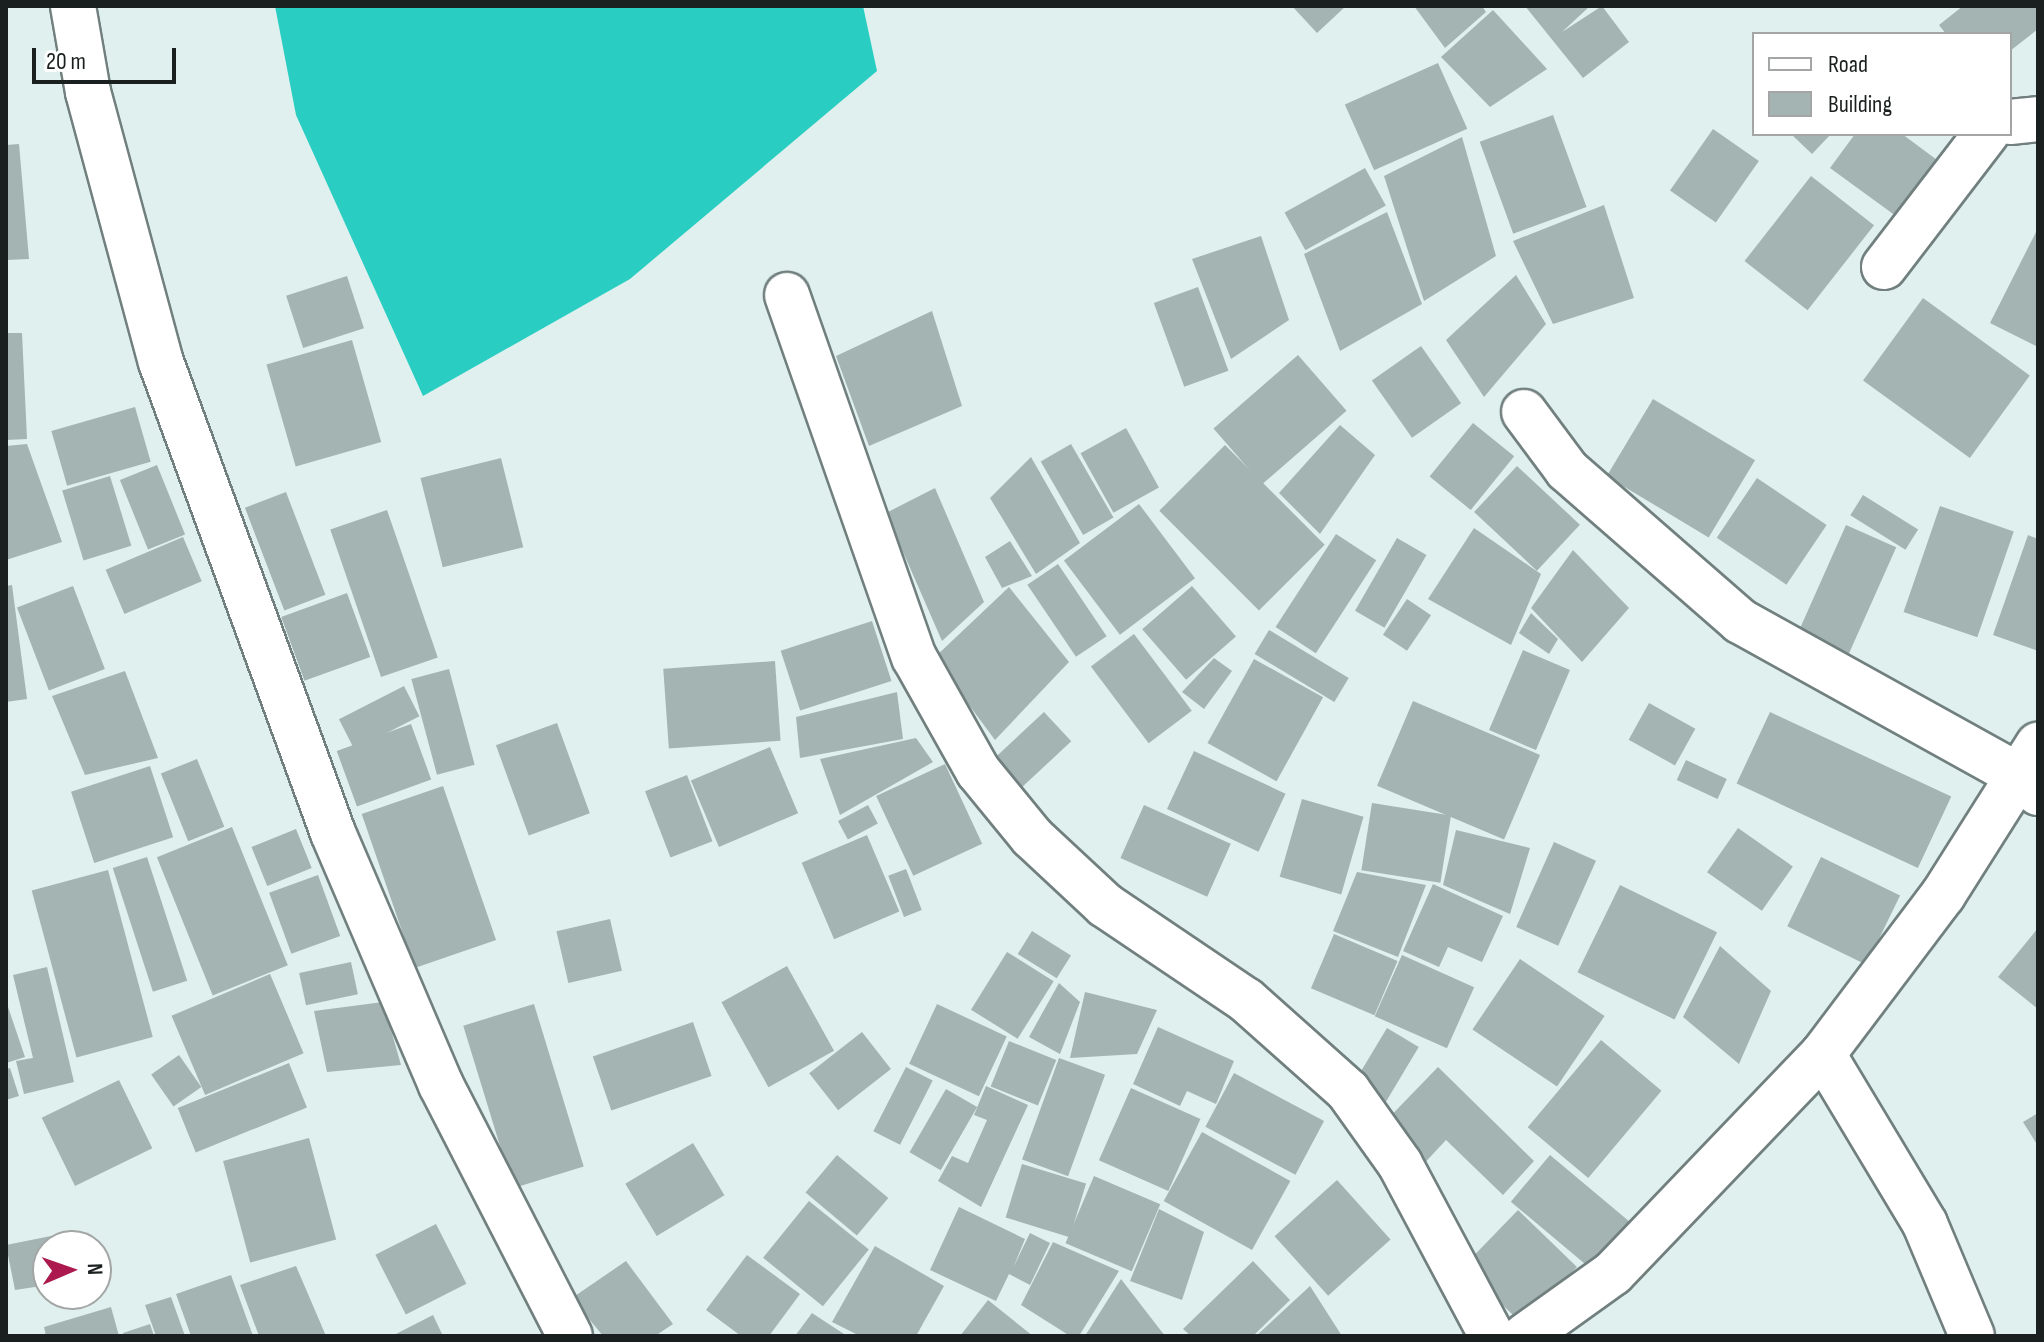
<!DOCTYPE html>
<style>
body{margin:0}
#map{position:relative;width:2044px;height:1342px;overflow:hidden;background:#e0f0ee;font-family:"Sofia Sans Condensed",sans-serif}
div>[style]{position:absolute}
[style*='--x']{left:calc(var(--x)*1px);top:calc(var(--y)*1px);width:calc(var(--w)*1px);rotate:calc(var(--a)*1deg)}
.forest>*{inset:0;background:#29cdc1}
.building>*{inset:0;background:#a4b4b2;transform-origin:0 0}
.roads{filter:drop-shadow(2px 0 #71807e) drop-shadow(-2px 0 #71807e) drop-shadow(0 2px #71807e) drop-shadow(0 -2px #71807e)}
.minor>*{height:44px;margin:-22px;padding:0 22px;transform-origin:22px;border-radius:22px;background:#fff}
.tertiary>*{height:44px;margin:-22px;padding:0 22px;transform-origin:22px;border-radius:22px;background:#fff}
span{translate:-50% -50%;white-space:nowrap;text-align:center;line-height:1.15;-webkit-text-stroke:7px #fff;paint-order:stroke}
.frame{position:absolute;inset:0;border:8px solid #1a201f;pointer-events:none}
.legend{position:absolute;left:1752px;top:32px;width:260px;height:104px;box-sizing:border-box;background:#fff;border:2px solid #a3a6a5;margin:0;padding:10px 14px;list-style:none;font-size:24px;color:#1a201f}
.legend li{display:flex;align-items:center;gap:16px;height:40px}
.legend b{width:40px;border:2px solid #a3a6a5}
.north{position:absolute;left:32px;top:1230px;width:80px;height:80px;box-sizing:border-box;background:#fff;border:2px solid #a3a6a5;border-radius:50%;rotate:88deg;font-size:22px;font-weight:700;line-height:32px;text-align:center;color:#1a201f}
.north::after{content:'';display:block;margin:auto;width:28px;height:36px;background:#ab194e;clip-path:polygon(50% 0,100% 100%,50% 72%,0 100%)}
.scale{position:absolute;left:32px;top:48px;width:144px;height:36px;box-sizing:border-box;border:4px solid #1a201f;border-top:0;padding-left:10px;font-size:24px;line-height:28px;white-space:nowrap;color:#1a201f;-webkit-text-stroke:6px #fff;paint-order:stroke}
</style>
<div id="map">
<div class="forest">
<div style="clip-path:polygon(275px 6px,863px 6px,877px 71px,630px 279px,423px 396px,296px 115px)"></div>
</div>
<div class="building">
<div style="clip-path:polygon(1292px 6px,1346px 6px,1317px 33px)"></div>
<div style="clip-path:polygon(1414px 6px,1482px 6px,1486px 12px,1445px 48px)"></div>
<div style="clip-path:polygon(1525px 6px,1590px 6px,1562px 32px,1602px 6px,1629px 42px,1583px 78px)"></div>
<div style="clip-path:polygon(1963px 6px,2038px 6px,2038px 29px,2010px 51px,2010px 34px,1946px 34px,1939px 25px)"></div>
<div style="clip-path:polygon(1493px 10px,1547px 69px,1490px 107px,1441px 57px)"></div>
<div style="left:1438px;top:63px;width:72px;height:102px;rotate:66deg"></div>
<div style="left:1553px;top:115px;width:98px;height:78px;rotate:70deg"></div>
<div style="left:1713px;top:129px;width:56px;height:75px;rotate:35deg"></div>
<div style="clip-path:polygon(1791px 134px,1831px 134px,1812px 154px)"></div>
<div style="clip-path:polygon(1855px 134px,1902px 134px,1952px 171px,1911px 227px,1830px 168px)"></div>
<div style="clip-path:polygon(1462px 137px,1496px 256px,1424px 301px,1384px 176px)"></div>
<div style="clip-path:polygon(19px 144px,29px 259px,6px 260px,6px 145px)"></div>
<div style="left:1365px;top:168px;width:43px;height:92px;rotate:61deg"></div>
<div style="left:1811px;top:176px;width:80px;height:108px;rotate:38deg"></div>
<div style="clip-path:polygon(1604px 205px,1634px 298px,1553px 324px,1513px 241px)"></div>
<div style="clip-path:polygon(1387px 212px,1422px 304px,1340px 351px,1304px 254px)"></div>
<div style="clip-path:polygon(2038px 228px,2038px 347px,1990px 323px)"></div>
<div style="clip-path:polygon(1261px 236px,1289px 320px,1231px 359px,1192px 259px)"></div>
<div style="clip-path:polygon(1516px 275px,1546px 324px,1484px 397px,1446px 340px)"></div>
<div style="left:347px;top:276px;width:55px;height:64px;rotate:72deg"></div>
<div style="left:1198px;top:287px;width:89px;height:47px;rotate:70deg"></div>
<div style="left:1923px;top:298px;width:132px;height:102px;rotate:36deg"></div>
<div style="clip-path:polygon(932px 311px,962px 406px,869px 446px,836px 356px)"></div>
<div style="clip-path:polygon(6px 333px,22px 333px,27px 439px,6px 440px)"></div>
<div style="left:352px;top:340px;width:106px;height:89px;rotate:74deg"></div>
<div style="left:1421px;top:346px;width:70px;height:60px;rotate:55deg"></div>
<div style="left:1298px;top:355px;width:74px;height:112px;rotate:49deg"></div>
<div style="left:1653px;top:399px;width:119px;height:90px;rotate:31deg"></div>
<div style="left:135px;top:407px;width:57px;height:87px;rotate:74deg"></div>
<div style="left:1473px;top:423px;width:53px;height:69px;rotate:39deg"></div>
<div style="clip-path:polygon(1340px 425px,1375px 455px,1320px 534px,1279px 493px)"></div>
<div style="left:1126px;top:428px;width:68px;height:52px;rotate:61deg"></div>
<div style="clip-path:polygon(27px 444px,62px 542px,6px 560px,6px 446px)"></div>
<div style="left:1071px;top:444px;width:85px;height:35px;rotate:60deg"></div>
<div style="left:1225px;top:445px;width:141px;height:93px;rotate:45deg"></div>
<div style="clip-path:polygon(1031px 457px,1080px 543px,1036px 574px,990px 498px)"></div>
<div style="left:501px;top:458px;width:92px;height:83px;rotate:76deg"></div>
<div style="left:157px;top:465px;width:75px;height:40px;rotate:68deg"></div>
<div style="left:1517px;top:466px;width:86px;height:63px;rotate:43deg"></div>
<div style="left:110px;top:476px;width:73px;height:50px;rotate:73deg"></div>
<div style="left:1757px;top:478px;width:84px;height:72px;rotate:34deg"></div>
<div style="clip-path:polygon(935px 488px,984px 602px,942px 641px,886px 513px)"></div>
<div style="left:286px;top:492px;width:110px;height:44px;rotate:69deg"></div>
<div style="left:1863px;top:495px;width:65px;height:24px;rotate:32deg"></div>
<div style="left:1139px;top:504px;width:93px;height:94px;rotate:53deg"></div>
<div style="left:1940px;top:506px;width:78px;height:112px;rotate:19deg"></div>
<div style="left:387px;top:510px;width:156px;height:60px;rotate:71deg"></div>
<div style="left:1846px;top:525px;width:55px;height:119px;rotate:24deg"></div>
<div style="clip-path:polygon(1474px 528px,1541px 574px,1511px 645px,1428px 599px)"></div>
<div style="left:1336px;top:534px;width:48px;height:111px;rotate:33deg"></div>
<div style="clip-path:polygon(2028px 535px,2038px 539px,2038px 651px,1993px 635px)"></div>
<div style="left:183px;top:537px;width:48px;height:84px;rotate:67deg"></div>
<div style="left:1397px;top:538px;width:34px;height:84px;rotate:30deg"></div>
<div style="clip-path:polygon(1010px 541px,1032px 576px,1002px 588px,985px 557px)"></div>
<div style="clip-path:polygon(1573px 550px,1629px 608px,1582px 662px,1531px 608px)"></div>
<div style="left:1058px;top:564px;width:87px;height:37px;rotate:56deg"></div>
<div style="clip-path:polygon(12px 585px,27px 699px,6px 702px,6px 586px)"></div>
<div style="left:73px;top:586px;width:89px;height:60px;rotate:69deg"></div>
<div style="left:1192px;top:586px;width:67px;height:66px;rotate:49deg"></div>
<div style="clip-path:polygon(1009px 587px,1069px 662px,995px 740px,934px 658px)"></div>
<div style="left:347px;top:593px;width:68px;height:70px;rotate:70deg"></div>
<div style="left:1407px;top:599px;width:29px;height:43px;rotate:34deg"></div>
<div style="clip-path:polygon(1531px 613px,1558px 639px,1549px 654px,1519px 633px)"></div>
<div style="left:872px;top:621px;width:63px;height:96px;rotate:72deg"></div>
<div style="left:1269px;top:630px;width:93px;height:28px;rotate:31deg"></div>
<div style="left:1134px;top:634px;width:96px;height:54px;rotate:53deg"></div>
<div style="left:1523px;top:650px;width:51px;height:87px;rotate:23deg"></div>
<div style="clip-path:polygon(1214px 658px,1232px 671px,1204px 709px,1182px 692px)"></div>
<div style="left:1254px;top:659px;width:79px;height:96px;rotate:29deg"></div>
<div style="left:775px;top:661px;width:80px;height:112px;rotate:86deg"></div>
<div style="left:449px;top:669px;width:99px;height:39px;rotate:75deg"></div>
<div style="clip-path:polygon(125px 671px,158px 758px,85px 775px,52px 696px)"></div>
<div style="left:404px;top:686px;width:34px;height:73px;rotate:63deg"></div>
<div style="clip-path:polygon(897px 692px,903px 739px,800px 758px,796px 717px)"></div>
<div style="left:1413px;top:701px;width:138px;height:92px;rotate:23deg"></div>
<div style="left:1649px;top:703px;width:53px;height:42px;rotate:29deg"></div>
<div style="left:1044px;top:712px;width:40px;height:83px;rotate:47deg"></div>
<div style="left:1770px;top:712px;width:200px;height:79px;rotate:25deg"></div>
<div style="left:557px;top:723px;width:96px;height:65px;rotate:70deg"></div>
<div style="left:411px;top:724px;width:59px;height:79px;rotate:70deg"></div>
<div style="clip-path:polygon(916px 738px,933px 762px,840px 815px,820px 759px)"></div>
<div style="left:770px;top:747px;width:72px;height:86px;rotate:67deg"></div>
<div style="left:1194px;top:751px;width:101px;height:64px;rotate:25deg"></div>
<div style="left:197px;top:759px;width:73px;height:39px;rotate:68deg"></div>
<div style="left:1686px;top:760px;width:45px;height:22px;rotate:25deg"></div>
<div style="left:945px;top:764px;width:88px;height:76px;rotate:65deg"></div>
<div style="left:150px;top:766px;width:75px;height:83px;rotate:72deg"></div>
<div style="left:687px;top:775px;width:71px;height:45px;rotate:69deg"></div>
<div style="left:443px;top:786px;width:163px;height:86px;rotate:71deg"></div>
<div style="left:1302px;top:799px;width:64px;height:81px;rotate:16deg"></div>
<div style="left:1372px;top:803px;width:80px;height:68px;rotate:9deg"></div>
<div style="left:868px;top:805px;width:21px;height:34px;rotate:62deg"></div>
<div style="left:1144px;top:805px;width:95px;height:58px;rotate:24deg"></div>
<div style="left:232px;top:827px;width:149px;height:81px;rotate:68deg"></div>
<div style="left:1738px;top:828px;width:67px;height:54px;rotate:35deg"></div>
<div style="left:296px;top:829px;width:42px;height:48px;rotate:68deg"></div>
<div style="clip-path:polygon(1456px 830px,1530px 848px,1510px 914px,1443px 885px)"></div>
<div style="left:867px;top:835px;width:83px;height:71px;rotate:67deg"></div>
<div style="left:1554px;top:842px;width:46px;height:93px;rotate:24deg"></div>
<div style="left:147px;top:857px;width:130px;height:36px;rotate:72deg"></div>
<div style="left:1821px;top:857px;width:88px;height:77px;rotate:26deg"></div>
<div style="left:906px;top:869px;width:44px;height:19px;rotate:69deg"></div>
<div style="left:108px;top:870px;width:173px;height:79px;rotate:75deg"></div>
<div style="clip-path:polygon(1357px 872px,1426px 885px,1398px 957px,1333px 931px)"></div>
<div style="left:318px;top:875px;width:65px;height:52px;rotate:70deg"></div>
<div style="clip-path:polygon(1433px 884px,1503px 916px,1482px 962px,1448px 947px,1439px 967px,1403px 951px)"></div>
<div style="left:1620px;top:885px;width:108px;height:97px;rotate:26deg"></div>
<div style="left:610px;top:919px;width:53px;height:55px;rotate:77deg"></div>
<div style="clip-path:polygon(2038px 928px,2038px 1009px,1998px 977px)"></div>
<div style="left:1032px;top:931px;width:46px;height:27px;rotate:32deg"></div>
<div style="left:1334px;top:934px;width:69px;height:59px;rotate:23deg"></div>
<div style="clip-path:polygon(1720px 946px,1771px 991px,1739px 1064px,1683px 1017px)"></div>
<div style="left:1007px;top:952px;width:55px;height:68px;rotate:32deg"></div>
<div style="left:1402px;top:955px;width:79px;height:67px;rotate:24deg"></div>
<div style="left:1520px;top:959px;width:102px;height:85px;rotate:34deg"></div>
<div style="left:351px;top:962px;width:33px;height:53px;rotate:78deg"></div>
<div style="left:787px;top:966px;width:97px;height:75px;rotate:61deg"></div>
<div style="clip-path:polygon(47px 967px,74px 1082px,24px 1094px,16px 1061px,33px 1058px,13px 975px)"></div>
<div style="left:270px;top:974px;width:86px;height:107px;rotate:67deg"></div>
<div style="clip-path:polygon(1059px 983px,1080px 1002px,1060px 1054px,1029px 1037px)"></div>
<div style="clip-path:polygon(1085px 992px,1157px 1010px,1137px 1054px,1070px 1058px)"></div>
<div style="clip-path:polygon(6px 1001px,25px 1057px,6px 1063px)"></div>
<div style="clip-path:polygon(383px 1002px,401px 1065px,327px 1072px,314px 1011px)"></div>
<div style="left:534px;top:1004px;width:170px;height:74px;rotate:73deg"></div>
<div style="left:937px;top:1004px;width:77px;height:66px;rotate:25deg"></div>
<div style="left:693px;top:1022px;width:57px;height:106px;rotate:71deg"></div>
<div style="clip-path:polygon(1158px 1027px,1234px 1061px,1216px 1104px,1187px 1091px,1180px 1106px,1133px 1084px)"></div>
<div style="left:1387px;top:1028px;width:37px;height:66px;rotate:31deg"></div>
<div style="left:862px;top:1032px;width:47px;height:67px;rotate:52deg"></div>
<div style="left:1601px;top:1040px;width:79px;height:114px;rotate:40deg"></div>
<div style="left:1009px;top:1041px;width:51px;height:49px;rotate:22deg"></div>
<div style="left:179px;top:1055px;width:39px;height:34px;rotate:55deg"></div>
<div style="left:1059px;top:1058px;width:49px;height:108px;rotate:20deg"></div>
<div style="left:289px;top:1063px;width:48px;height:120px;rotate:68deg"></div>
<div style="left:906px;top:1067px;width:30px;height:72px;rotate:27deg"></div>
<div style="clip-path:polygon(1438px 1067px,1534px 1161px,1503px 1195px,1446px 1140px,1419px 1169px,1378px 1129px)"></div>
<div style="clip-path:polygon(10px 1068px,19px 1096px,6px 1100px,6px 1069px)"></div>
<div style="left:1234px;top:1073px;width:102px;height:61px;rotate:28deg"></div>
<div style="left:119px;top:1080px;width:76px;height:86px;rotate:64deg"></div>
<div style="clip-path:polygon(986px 1086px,1028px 1105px,981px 1207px,938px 1181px,952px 1156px,968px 1163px,987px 1120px,974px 1115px)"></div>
<div style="left:1131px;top:1088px;width:76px;height:79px;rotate:24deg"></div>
<div style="left:946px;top:1089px;width:36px;height:73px;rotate:30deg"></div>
<div style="clip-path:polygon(2038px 1113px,2038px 1146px,2023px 1122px)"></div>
<div style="left:1202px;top:1132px;width:101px;height:79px;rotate:29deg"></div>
<div style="left:309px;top:1138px;width:105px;height:89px;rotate:75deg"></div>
<div style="left:693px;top:1143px;width:61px;height:79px;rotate:59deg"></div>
<div style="left:837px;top:1155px;width:67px;height:49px;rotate:40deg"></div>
<div style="left:1550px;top:1155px;width:104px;height:61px;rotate:40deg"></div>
<div style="left:1022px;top:1164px;width:67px;height:56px;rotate:17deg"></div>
<div style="left:1094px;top:1176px;width:72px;height:73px;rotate:23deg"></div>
<div style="left:1337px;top:1180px;width:80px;height:84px;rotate:48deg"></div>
<div style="left:809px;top:1201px;width:77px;height:73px;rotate:39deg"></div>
<div style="clip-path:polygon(959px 1207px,1025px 1239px,1013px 1268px,1030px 1233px,1050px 1243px,1030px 1285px,1009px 1274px,996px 1301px,930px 1270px)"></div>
<div style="clip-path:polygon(1159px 1209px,1204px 1232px,1182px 1300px,1130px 1281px)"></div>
<div style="left:1518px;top:1210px;width:82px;height:79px;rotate:44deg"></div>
<div style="left:436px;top:1224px;width:67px;height:68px;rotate:63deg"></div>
<div style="clip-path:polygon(56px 1235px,59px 1246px,48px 1246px,48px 1285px,15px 1290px,6px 1245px)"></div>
<div style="clip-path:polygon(1053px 1242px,1119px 1271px,1079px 1336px,1070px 1336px,1021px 1305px)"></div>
<div style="clip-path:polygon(875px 1246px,944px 1286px,916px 1336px,860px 1336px,832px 1322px)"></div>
<div style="clip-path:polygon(747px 1255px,800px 1294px,769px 1336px,741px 1336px,706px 1310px)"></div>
<div style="clip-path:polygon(626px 1261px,673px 1324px,655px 1336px,603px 1336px,572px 1298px)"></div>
<div style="clip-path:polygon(1253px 1261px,1290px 1300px,1253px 1336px,1191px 1336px,1183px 1329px)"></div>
<div style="clip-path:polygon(296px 1266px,326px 1336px,259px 1336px,240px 1285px)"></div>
<div style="clip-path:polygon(231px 1275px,253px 1336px,191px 1336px,176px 1294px)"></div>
<div style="clip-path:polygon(1121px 1279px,1165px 1336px,1085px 1336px)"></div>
<div style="clip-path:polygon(1310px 1286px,1342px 1336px,1256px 1336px)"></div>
<div style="clip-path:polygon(171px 1297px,185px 1336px,156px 1336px,145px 1305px)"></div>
<div style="clip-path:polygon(988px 1300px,1033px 1336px,960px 1336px)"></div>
<div style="clip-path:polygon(111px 1307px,119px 1336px,46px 1336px,44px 1327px)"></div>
<div style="clip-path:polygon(812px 1313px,847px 1336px,795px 1336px)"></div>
<div style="clip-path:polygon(433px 1315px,443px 1336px,392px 1336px)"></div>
<div style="clip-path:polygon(150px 1324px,154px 1336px,124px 1336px,123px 1333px)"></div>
</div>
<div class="roads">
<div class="minor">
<div style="--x:73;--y:6;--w:87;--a:80.1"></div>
<div style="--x:88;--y:92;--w:280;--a:74.9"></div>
<div style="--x:161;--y:362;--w:501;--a:69.94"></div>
<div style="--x:333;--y:833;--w:274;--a:66.8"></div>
<div style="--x:441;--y:1085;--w:282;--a:62.8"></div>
<div style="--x:2010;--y:122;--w:28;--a:-6"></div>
<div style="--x:1884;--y:267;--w:168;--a:-52.5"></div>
<div style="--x:787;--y:295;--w:384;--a:70.7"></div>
<div style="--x:914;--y:657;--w:131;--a:60.7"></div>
<div style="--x:978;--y:771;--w:85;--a:50.7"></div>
<div style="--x:1032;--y:837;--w:100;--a:43"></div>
<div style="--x:1105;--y:905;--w:170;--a:34"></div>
<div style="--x:1246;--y:1000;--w:137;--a:41.7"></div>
<div style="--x:1348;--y:1091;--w:90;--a:54.5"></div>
<div style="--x:1400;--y:1164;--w:195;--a:61.9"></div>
<div style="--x:1524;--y:412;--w:72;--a:53.4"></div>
<div style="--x:1567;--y:470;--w:230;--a:41.1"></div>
<div style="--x:1740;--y:621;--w:320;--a:29"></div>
<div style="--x:2020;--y:776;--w:25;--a:43"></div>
<div style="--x:1823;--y:1054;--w:198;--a:59"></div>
<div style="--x:1925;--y:1224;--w:121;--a:67.2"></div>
</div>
<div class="tertiary">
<div style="--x:1525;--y:1336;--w:108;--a:-35.6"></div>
<div style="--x:1613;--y:1273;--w:303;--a:-46.2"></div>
<div style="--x:1823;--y:1054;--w:199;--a:-53"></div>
<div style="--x:1943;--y:895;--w:178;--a:-57.7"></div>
</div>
</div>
<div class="frame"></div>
<ul class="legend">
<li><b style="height:10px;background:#fff"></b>Road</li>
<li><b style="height:22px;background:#a4b4b2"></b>Building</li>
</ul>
<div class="north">N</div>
<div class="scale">20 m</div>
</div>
